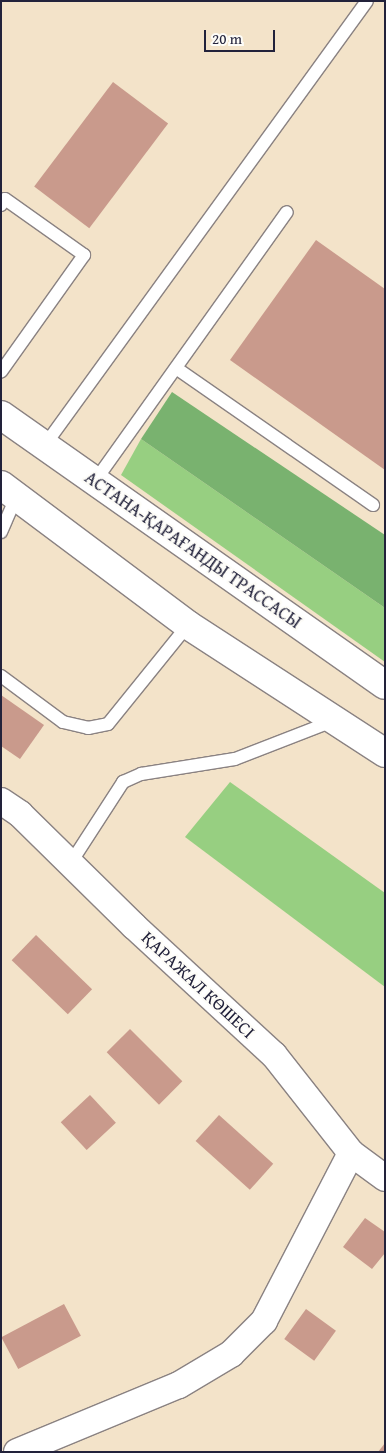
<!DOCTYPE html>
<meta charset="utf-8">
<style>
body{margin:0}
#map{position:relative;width:386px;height:1453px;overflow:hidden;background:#f3e3c9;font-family:"Gentium Book Plus",serif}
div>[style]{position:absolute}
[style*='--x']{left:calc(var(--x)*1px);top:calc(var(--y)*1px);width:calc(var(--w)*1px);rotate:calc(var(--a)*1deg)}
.green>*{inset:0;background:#97cf81}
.forest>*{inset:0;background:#79b26f}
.building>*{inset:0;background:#c99a8c;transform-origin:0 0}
.roads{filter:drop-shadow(1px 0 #8a8282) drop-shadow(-1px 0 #8a8282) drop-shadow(0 1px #8a8282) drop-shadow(0 -1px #8a8282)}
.service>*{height:12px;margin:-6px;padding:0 6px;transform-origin:6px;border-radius:6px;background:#fff}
.minor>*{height:26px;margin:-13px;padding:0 13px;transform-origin:13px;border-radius:13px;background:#fff}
.primary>*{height:28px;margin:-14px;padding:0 14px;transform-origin:14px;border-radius:14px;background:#fff}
span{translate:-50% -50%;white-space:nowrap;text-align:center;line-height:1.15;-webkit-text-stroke:4px #fdfcf7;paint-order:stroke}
.street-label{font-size:18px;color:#22223b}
.frame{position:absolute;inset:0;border:2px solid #22223b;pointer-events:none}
.scale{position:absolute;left:204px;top:30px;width:71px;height:22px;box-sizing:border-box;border:2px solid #22223b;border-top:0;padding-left:6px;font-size:15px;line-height:18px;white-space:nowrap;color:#22223b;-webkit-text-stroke:4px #fdfcf7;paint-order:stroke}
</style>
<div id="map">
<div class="green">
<div style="clip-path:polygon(141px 439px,385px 608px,385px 662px,121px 475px)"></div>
<div style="clip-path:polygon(230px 782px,385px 893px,385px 987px,185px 837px)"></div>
</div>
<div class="forest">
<div style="clip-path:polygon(172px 392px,385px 535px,385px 608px,141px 439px)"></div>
</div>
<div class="building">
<div style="left:113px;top:82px;width:69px;height:131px;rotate:37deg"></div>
<div style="clip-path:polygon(316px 240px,385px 289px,385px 470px,230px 360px)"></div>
<div style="clip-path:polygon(1px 695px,44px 725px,20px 759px,1px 746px)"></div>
<div style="left:36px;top:935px;width:78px;height:35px;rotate:44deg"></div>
<div style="left:130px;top:1029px;width:74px;height:33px;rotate:45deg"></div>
<div style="left:90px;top:1095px;width:38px;height:40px;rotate:47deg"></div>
<div style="left:219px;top:1115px;width:73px;height:35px;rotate:42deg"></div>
<div style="clip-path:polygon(365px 1218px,385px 1232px,385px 1253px,372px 1269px,343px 1247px)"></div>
<div style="left:64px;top:1304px;width:36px;height:71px;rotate:62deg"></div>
<div style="left:306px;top:1309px;width:37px;height:37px;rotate:36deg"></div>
<div style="clip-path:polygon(385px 1443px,385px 1452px,378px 1452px)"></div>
</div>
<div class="roads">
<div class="service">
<div style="--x:1;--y:205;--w:7;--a:-56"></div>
<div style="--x:5;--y:199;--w:97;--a:35.3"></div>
<div style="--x:84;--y:255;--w:143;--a:125.4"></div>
<div style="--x:176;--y:368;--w:240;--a:34.8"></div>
<div style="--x:45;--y:445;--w:548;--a:-54.05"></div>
<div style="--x:95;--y:481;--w:330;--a:-54.5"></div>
<div style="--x:1;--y:532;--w:40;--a:-66.6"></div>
<div style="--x:1;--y:676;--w:77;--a:36.6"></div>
<div style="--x:63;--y:722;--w:26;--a:13"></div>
<div style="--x:88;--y:728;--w:20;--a:-11"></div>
<div style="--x:108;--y:724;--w:127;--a:-51.1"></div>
<div style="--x:70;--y:864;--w:98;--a:-57.1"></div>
<div style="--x:123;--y:782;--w:20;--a:-24"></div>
<div style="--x:141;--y:774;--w:95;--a:-9.1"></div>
<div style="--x:235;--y:759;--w:105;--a:-21.2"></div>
</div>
<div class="minor">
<div style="--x:1;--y:801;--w:23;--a:34"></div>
<div style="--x:20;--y:814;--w:160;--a:44.5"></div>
<div style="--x:134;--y:926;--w:190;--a:42.7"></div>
<div style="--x:274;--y:1055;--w:125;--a:51.8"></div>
<div style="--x:351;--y:1153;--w:42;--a:36.3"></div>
<div style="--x:17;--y:1452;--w:175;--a:-22.5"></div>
<div style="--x:179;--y:1385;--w:61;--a:-30.8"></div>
<div style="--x:231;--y:1354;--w:47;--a:-45"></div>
<div style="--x:264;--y:1321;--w:189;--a:-62.6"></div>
</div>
<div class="primary">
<div style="--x:1;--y:415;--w:469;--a:35.1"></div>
<div style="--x:1;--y:485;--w:234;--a:36.8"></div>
<div style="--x:188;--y:625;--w:235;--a:33"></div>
</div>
</div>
<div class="street-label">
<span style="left:193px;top:550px;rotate:35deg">АСТАНА-ҚАРАҒАНДЫ ТРАССАСЫ</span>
<span style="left:198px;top:985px;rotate:43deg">ҚАРАЖАЛ КӨШЕСІ</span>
</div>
<div class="frame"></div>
<div class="scale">20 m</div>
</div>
